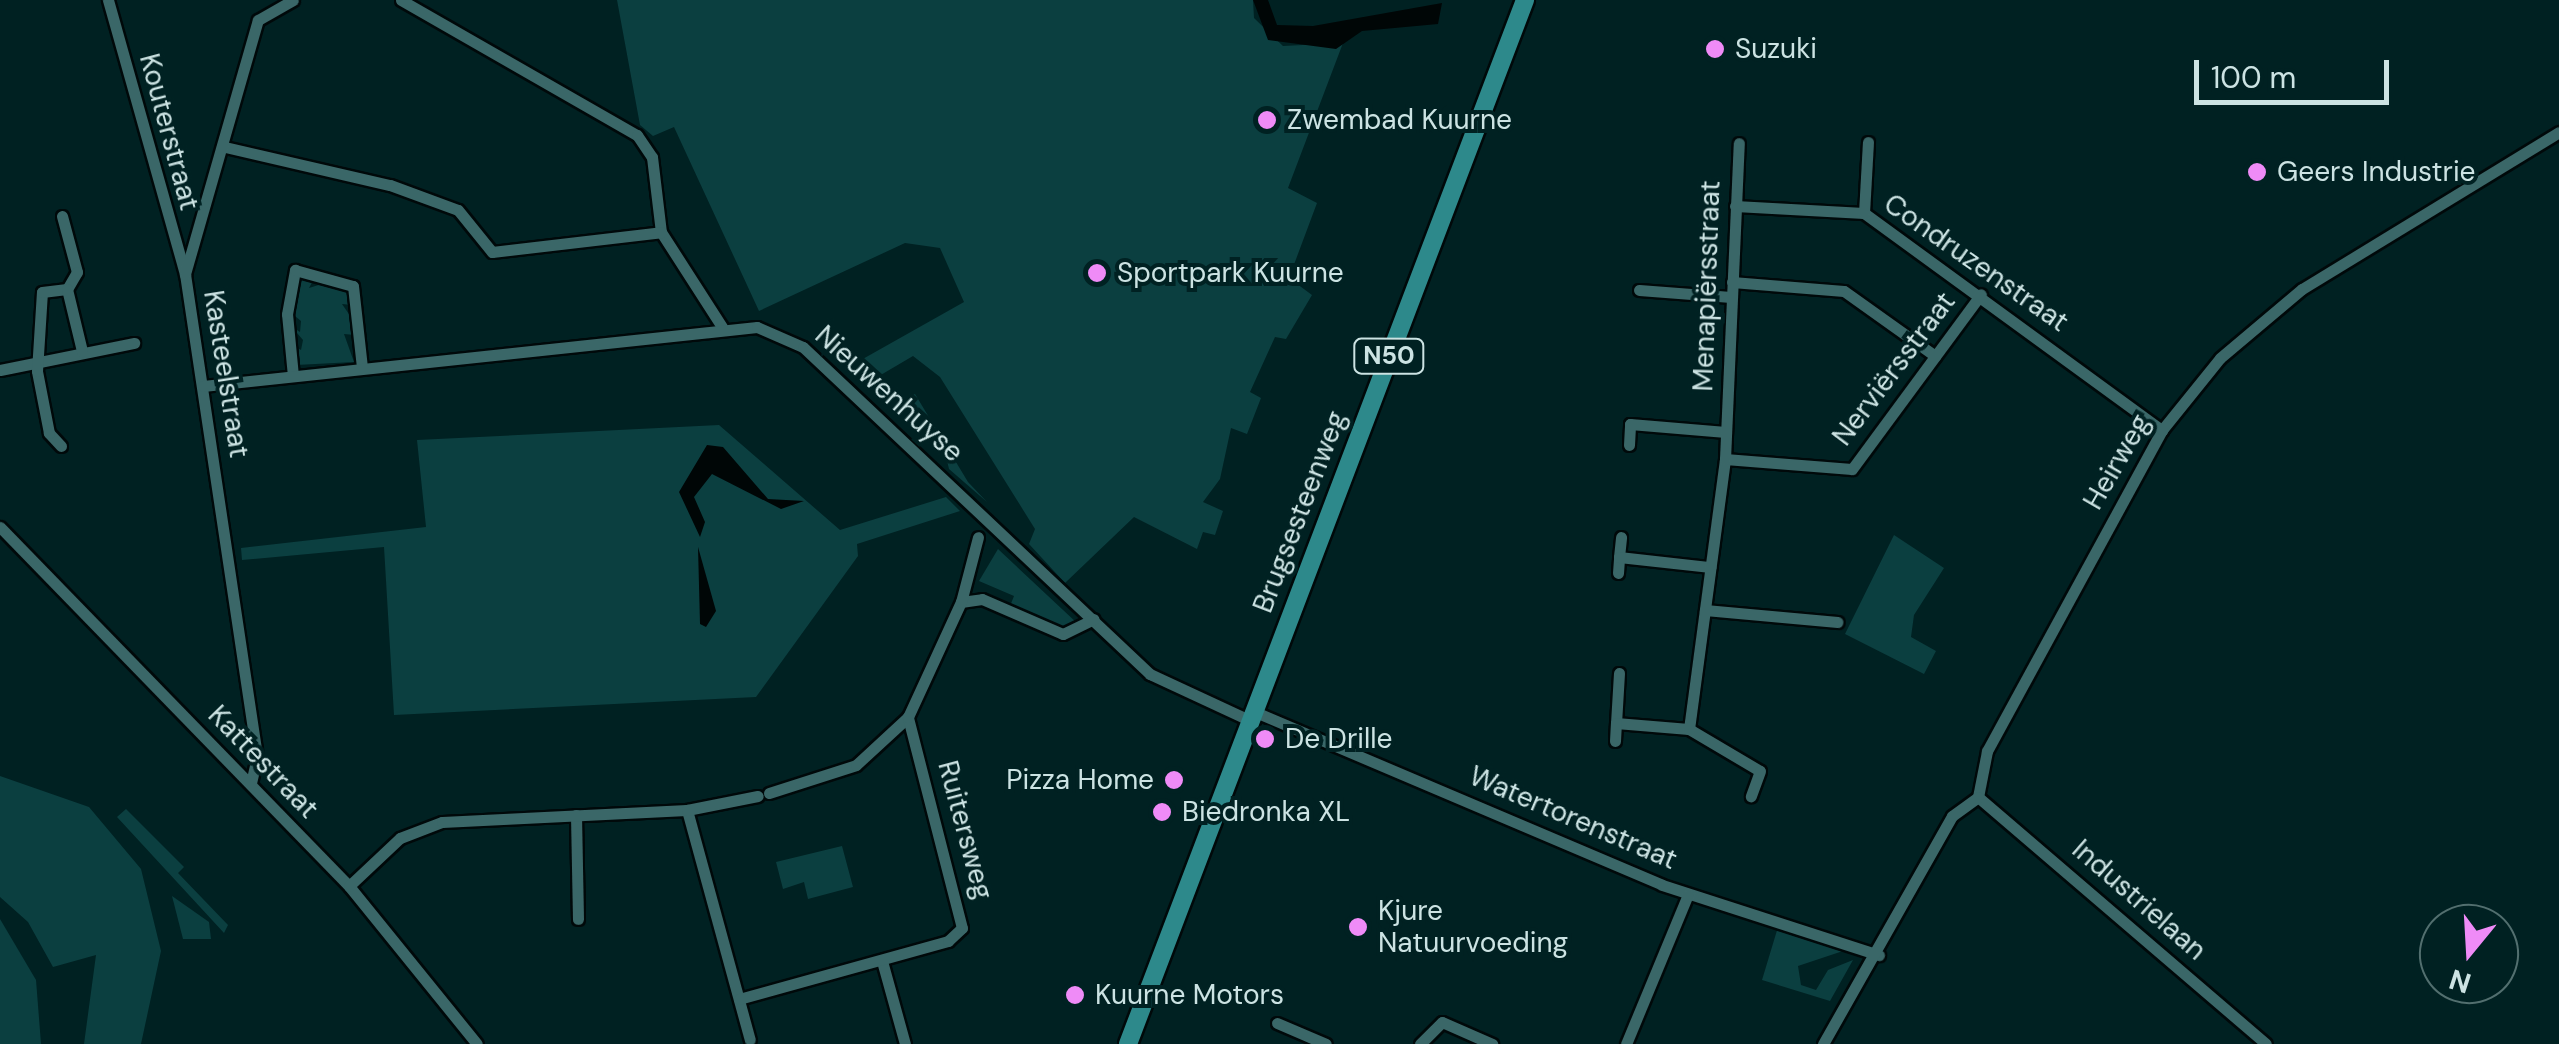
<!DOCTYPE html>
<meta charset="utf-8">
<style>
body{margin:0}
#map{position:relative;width:2559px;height:1044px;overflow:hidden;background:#002122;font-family:"DM Sans",sans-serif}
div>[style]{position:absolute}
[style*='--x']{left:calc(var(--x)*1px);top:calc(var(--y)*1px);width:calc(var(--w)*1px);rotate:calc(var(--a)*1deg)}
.green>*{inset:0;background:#0b3f40}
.water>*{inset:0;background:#000606}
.roads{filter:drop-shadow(2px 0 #00090a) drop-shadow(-2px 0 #00090a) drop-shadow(0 2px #00090a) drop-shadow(0 -2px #00090a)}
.street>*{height:11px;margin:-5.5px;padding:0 5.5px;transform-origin:5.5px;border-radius:5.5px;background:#3a6768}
.primary>*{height:18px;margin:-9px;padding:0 9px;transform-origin:9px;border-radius:9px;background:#2d898b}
.dots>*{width:28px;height:28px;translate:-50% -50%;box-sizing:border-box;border:5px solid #002122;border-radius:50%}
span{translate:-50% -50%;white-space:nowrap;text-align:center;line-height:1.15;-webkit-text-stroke:8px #002122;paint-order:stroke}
.shield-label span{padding:2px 8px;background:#002122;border:2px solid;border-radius:8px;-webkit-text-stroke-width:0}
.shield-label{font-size:25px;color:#cce3e3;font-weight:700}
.poi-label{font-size:28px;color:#cce3e3}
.left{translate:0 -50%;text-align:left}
.right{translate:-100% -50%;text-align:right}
.street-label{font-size:28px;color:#cce3e3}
.north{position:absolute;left:2419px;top:904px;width:100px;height:100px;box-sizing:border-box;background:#002122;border:2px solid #526f6f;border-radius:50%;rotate:198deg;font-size:28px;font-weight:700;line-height:40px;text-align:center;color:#cce3e3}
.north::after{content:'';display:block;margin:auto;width:35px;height:45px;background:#ef8bf7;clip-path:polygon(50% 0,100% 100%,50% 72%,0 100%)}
.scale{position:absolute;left:2194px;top:60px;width:195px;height:45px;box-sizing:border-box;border:5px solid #cce3e3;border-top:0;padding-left:12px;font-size:30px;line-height:35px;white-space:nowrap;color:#cce3e3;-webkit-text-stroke:8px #002122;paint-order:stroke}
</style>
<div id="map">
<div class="green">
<div style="clip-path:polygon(617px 0,1253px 0,1254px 18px,1283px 46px,1343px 43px,1288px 188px,1317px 203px,1289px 278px,1312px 295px,1286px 339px,1275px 337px,1250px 392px,1261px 398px,1247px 434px,1231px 428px,1220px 479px,1203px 502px,1223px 511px,1215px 535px,1203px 532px,1197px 549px,1134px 517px,1065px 583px,1029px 544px,1035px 529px,940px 377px,913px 356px,862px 386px,845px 369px,964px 302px,940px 248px,905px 243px,759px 311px,674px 127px,653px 136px,640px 125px)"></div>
<div style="clip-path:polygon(303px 276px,314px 279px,309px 288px,328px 282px,351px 294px,352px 305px,342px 304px,353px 320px,355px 335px,344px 334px,354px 362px,296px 365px,293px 345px,301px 350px,303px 340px,291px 326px,300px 332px,301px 321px,290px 312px)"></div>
<div style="clip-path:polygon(915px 394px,968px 482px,987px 502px,949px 469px,942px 440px,907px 398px)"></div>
<div style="clip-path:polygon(719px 425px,840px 530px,946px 497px,960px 511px,857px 544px,858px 556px,756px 697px,394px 715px,384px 547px,242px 560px,241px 548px,426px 527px,417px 440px)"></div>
<div style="clip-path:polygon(1894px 535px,1944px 568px,1914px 615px,1911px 637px,1936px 651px,1924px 674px,1845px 634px)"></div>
<div style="clip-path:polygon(998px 549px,1078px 624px,1065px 629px,1010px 606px,1014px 596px,979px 581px)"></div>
<div style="clip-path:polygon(0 776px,89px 807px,141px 869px,161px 951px,141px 1044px,84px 1044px,96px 955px,53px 967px,28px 922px,0 897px)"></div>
<div style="clip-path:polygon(126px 809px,184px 867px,178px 873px,228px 925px,224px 933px,117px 817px)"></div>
<div style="clip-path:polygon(842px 846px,853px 887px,808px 899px,804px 882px,783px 889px,776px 862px)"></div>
<div style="clip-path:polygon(172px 896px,209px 922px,211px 939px,183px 939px)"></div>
<div style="clip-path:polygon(0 919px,36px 980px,41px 1044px,0 1044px)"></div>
<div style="clip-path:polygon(1778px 927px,1849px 949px,1798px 966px,1801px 985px,1816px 990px,1828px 970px,1853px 960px,1830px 1001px,1762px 980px)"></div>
</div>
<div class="water">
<div style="clip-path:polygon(1253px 0,1268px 0,1277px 25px,1313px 26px,1442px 3px,1438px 24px,1362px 31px,1336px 49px,1268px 40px)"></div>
<div style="clip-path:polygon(707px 445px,723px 447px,768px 499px,804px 501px,781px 509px,712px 474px,694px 497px,705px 522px,700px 537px,679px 492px)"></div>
<div style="clip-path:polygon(698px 547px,716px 611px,706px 627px,700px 624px)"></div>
</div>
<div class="roads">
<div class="street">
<div style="--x:108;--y:0;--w:285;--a:74.3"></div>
<div style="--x:185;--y:274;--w:488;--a:81.5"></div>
<div style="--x:257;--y:757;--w:28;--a:103"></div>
<div style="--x:401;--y:0;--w:272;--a:29.8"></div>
<div style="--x:637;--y:135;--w:27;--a:56"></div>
<div style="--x:652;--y:157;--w:76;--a:83.2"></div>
<div style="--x:661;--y:232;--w:113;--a:57.3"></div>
<div style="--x:225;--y:147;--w:169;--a:13"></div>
<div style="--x:390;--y:185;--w:72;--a:20.2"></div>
<div style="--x:458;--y:210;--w:54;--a:51"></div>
<div style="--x:492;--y:252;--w:170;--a:-6.7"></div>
<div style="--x:1735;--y:206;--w:129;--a:3.1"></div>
<div style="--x:1864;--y:213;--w:369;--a:36.1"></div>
<div style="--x:1864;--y:213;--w:71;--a:-86.8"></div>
<div style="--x:62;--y:216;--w:58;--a:75"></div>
<div style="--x:77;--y:272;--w:20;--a:120"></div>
<div style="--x:185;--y:274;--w:264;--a:-74"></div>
<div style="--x:258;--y:20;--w:40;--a:-29.7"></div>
<div style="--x:1732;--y:282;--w:112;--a:4.6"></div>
<div style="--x:1844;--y:291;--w:112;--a:35.5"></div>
<div style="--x:1639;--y:290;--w:92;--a:4.4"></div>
<div style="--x:0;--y:370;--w:137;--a:-11.4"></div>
<div style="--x:293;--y:376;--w:62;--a:-95.5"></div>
<div style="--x:287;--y:314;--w:45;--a:-79.7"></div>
<div style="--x:295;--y:270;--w:60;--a:15.4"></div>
<div style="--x:353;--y:286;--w:82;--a:83.7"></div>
<div style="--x:203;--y:386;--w:557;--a:-6.08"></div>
<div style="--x:757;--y:327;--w:50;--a:23.5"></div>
<div style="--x:803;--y:347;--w:477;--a:43.3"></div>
<div style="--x:1150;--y:674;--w:109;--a:24.9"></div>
<div style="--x:1629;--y:445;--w:21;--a:-87"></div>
<div style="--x:1630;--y:424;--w:96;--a:4.8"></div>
<div style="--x:61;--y:446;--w:18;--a:-133"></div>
<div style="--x:49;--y:433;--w:63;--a:-101"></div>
<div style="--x:37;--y:371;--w:79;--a:-86.4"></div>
<div style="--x:42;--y:292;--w:25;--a:-7"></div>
<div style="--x:67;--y:289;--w:64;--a:76.4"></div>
<div style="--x:1725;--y:459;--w:127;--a:4.5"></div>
<div style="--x:1852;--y:469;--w:217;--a:-53.6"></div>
<div style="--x:0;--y:527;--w:501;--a:45.81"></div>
<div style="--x:349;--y:886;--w:203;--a:51"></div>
<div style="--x:1619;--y:557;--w:20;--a:-84"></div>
<div style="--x:1618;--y:573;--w:16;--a:-86"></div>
<div style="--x:1619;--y:557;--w:92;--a:6.3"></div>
<div style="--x:961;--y:602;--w:21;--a:-8"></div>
<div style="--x:982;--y:599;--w:88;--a:23.4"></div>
<div style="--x:1063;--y:634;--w:34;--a:-26"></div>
<div style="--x:1705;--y:610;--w:133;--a:5.2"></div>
<div style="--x:1619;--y:673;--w:50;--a:93.4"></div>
<div style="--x:1616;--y:723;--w:73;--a:4.7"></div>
<div style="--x:1689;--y:729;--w:82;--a:30.6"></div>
<div style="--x:1760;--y:771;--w:27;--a:110"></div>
<div style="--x:1253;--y:711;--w:444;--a:23"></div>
<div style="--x:1662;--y:885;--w:228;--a:17.9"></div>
<div style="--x:1689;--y:729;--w:272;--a:-82.4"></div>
<div style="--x:1725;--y:459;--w:316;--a:-87.5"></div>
<div style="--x:1615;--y:741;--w:18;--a:-87"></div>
<div style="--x:769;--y:793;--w:91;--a:-17.8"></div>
<div style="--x:856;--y:765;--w:71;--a:-42.7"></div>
<div style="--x:1978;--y:797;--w:47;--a:-78.9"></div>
<div style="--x:1987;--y:751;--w:366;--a:-61.4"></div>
<div style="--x:2162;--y:430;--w:92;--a:-51.1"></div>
<div style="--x:2220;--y:358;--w:107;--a:-40.1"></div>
<div style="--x:2302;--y:289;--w:301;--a:-31.4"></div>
<div style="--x:1978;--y:797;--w:379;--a:40.6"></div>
<div style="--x:687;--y:810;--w:238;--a:74.7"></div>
<div style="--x:576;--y:815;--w:104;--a:88.9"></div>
<div style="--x:349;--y:886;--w:70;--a:-43.3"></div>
<div style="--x:400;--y:838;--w:45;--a:-20.9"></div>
<div style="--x:442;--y:822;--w:245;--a:-2.8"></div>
<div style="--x:687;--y:810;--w:72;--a:-11.2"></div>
<div style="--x:882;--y:961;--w:86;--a:74.5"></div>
<div style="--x:739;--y:999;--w:217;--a:-15.5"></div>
<div style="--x:948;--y:941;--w:19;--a:-43"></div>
<div style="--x:962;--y:928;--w:218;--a:-104.4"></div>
<div style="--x:908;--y:717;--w:127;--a:-65.3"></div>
<div style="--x:961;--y:602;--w:67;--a:-75.3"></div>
<div style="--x:1277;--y:1023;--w:53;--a:23.2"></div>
<div style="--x:1420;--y:1044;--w:31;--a:-45"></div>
<div style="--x:1442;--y:1022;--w:55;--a:23.7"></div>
<div style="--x:1626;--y:1044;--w:162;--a:-67.5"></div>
<div style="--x:1823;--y:1044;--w:262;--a:-60.5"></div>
<div style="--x:1952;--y:816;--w:32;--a:-36"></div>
</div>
<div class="primary">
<div style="--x:1128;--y:1044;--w:1117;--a:-69.18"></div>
</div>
</div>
<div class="dots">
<div style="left:1715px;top:49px;background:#ef8bf7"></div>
<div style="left:1267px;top:120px;background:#ef8bf7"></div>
<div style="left:2257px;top:172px;background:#ef8bf7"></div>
<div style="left:1097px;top:273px;background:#ef8bf7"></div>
<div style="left:1265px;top:739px;background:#ef8bf7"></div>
<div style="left:1174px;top:780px;background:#ef8bf7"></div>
<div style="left:1162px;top:812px;background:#ef8bf7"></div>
<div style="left:1358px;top:927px;background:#ef8bf7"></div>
<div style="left:1075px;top:995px;background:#ef8bf7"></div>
</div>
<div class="shield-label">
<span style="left:1389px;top:356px">N50</span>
</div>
<div class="poi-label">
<span class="left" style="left:1735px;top:49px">Suzuki</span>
<span class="left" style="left:1287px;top:120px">Zwembad Kuurne</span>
<span class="left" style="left:2277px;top:172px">Geers Industrie</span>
<span class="left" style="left:1117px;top:273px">Sportpark Kuurne</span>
<span class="left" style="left:1285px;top:739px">De Drille</span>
<span class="right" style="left:1154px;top:780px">Pizza Home</span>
<span class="left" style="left:1182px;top:812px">Biedronka XL</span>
<span class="left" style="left:1378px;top:927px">Kjure<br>Natuurvoeding</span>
<span class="left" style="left:1095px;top:995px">Kuurne Motors</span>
</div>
<div class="street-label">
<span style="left:169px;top:132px;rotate:75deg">Kouterstraat</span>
<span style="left:1976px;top:263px;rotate:35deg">Condruzenstraat</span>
<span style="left:1707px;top:286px;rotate:-88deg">Menapiërsstraat</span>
<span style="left:1894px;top:369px;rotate:-53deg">Nerviërsstraat</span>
<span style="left:226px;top:374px;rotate:81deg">Kasteelstraat</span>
<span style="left:889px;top:394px;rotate:42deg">Nieuwenhuyse</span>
<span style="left:2117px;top:462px;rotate:-60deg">Heirweg</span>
<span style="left:1300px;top:512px;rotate:-69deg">Brugsesteenweg</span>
<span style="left:263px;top:762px;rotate:46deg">Kattestraat</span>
<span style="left:1573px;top:818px;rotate:23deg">Watertorenstraat</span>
<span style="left:965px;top:830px;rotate:75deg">Ruitersweg</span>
<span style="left:2139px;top:900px;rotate:41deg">Industrielaan</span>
</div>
<div class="north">N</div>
<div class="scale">100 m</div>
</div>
